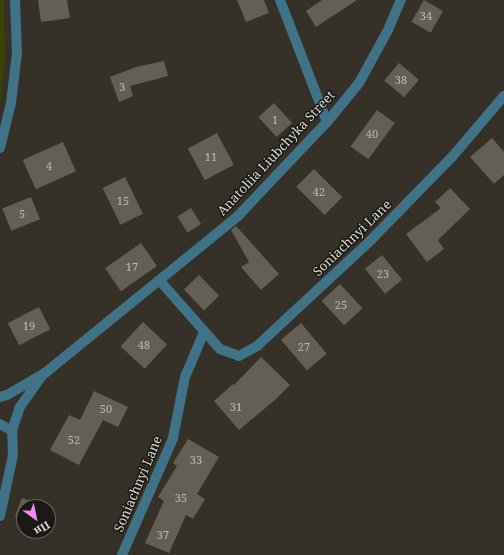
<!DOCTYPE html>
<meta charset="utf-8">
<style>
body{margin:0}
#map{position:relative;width:504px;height:555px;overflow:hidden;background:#353128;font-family:"Noto Serif",serif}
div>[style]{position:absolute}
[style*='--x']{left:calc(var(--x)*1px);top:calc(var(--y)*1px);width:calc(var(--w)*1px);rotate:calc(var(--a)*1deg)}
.green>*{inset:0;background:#3b4406}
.building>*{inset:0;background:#635f54;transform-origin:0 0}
.minor>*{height:10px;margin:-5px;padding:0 5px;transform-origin:5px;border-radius:5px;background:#407288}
span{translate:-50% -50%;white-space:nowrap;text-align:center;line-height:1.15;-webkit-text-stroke:3px #1b1915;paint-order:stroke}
.number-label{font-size:11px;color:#bcbab2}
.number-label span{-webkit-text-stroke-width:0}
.street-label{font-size:13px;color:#dad8d2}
.north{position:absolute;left:16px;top:499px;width:40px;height:40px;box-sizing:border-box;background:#1b1915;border:1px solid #676561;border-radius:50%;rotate:147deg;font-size:11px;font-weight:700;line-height:16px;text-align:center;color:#dad8d2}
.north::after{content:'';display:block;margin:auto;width:14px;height:18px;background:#f08bf6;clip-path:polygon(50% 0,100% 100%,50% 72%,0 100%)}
</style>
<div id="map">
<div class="green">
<div style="clip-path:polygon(0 0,4px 0,5px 57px,0 105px)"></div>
</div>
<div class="building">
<div style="clip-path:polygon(38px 0,67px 0,70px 18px,41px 22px)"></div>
<div style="clip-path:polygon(237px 0,264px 0,269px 13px,246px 22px)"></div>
<div style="clip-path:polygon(322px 0,357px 0,316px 27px,306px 11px)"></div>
<div style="left:424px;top:0;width:22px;height:25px;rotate:30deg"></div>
<div style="clip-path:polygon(164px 61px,168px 76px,130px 86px,133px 96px,119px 102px,110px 77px,136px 67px)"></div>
<div style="left:399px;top:63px;width:26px;height:23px;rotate:40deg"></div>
<div style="left:274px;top:103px;width:27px;height:21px;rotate:48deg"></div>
<div style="left:377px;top:110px;width:22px;height:45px;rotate:36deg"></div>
<div style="left:217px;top:133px;width:36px;height:33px;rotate:62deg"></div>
<div style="clip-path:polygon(492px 138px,504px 152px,504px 175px,494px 184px,470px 157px)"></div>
<div style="left:63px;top:142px;width:32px;height:44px;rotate:66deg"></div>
<div style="left:314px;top:169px;width:40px;height:25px;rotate:45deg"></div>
<div style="left:125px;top:177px;width:41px;height:25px;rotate:64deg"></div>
<div style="clip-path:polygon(450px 188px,470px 209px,438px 240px,444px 249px,427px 262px,406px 234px,441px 208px,435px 202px)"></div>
<div style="left:31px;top:197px;width:24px;height:31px;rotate:68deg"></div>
<div style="left:191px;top:208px;width:19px;height:16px;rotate:58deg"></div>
<div style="clip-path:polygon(236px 226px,279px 274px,261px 290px,241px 267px,249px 262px,231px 230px)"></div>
<div style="left:141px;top:243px;width:28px;height:44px;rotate:55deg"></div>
<div style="left:382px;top:255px;width:32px;height:22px;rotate:51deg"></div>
<div style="left:199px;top:275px;width:29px;height:21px;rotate:46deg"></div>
<div style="left:340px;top:284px;width:33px;height:25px;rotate:47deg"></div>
<div style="left:39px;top:307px;width:25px;height:35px;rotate:63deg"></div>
<div style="left:143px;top:322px;width:33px;height:33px;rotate:43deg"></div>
<div style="left:301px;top:323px;width:40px;height:26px;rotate:50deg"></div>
<div style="clip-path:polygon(261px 357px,290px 385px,275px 400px,239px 430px,214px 401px,233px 384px,234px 385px)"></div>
<div style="clip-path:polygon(94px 391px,128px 407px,118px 427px,103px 420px,79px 465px,50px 450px,69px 415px,80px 420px)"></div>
<div style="clip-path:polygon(188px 439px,219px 457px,197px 494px,205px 499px,193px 519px,186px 515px,169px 553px,145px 543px,164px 501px,158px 497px,177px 466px,173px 463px)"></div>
<div style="clip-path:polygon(22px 498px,46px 507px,24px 507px,24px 519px,15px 516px)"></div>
</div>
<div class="minor">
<div style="--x:280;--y:0;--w:131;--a:68.9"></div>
<div style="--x:0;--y:148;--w:46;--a:-76.3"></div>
<div style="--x:11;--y:103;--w:50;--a:-83.2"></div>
<div style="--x:17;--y:53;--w:53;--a:-92.2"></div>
<div style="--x:160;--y:281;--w:91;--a:48.6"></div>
<div style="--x:220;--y:349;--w:20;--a:20"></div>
<div style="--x:239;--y:356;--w:21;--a:-29"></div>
<div style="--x:257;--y:346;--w:153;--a:-42.9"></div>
<div style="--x:369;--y:242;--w:119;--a:-45.7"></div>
<div style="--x:452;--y:157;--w:80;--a:-49.6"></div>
<div style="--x:0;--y:397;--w:7;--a:-16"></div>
<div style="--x:7;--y:395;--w:44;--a:-30.1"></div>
<div style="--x:45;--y:373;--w:249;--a:-39.1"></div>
<div style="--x:238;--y:216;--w:129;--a:-46.6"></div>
<div style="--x:327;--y:122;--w:50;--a:-50.6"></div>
<div style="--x:359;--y:83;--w:60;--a:-61.3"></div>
<div style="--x:388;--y:30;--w:33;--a:-67"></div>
<div style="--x:0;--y:424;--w:14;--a:30"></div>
<div style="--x:0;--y:516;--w:62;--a:-78"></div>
<div style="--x:13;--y:455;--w:24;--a:-92"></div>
<div style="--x:12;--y:431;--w:25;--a:-72"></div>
<div style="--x:20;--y:407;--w:38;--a:-55"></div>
<div style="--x:122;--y:555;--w:128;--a:-66.4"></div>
<div style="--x:173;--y:438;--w:62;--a:-78.9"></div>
<div style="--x:185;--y:377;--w:49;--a:-67.1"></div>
</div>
<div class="number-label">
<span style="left:426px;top:16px">34</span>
<span style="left:401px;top:80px">38</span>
<span style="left:122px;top:87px">3</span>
<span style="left:275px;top:120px">1</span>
<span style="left:372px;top:134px">40</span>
<span style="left:211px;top:157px">11</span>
<span style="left:49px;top:166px">4</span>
<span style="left:319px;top:192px">42</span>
<span style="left:123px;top:201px">15</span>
<span style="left:22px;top:214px">5</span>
<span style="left:132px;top:267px">17</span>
<span style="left:383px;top:274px">23</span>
<span style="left:341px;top:305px">25</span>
<span style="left:29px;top:326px">19</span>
<span style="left:144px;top:345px">48</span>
<span style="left:304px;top:347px">27</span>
<span style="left:236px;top:407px">31</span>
<span style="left:106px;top:409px">50</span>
<span style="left:74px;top:440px">52</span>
<span style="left:196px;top:460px">33</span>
<span style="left:181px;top:498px">35</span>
<span style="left:163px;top:535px">37</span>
</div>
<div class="street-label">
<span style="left:276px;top:153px;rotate:-47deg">Anatoliia Liubchyka Street</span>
<span style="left:352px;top:238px;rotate:-44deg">Soniachnyi Lane</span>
<span style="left:138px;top:484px;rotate:-67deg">Soniachnyi Lane</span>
</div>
<div class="north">Пн</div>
</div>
